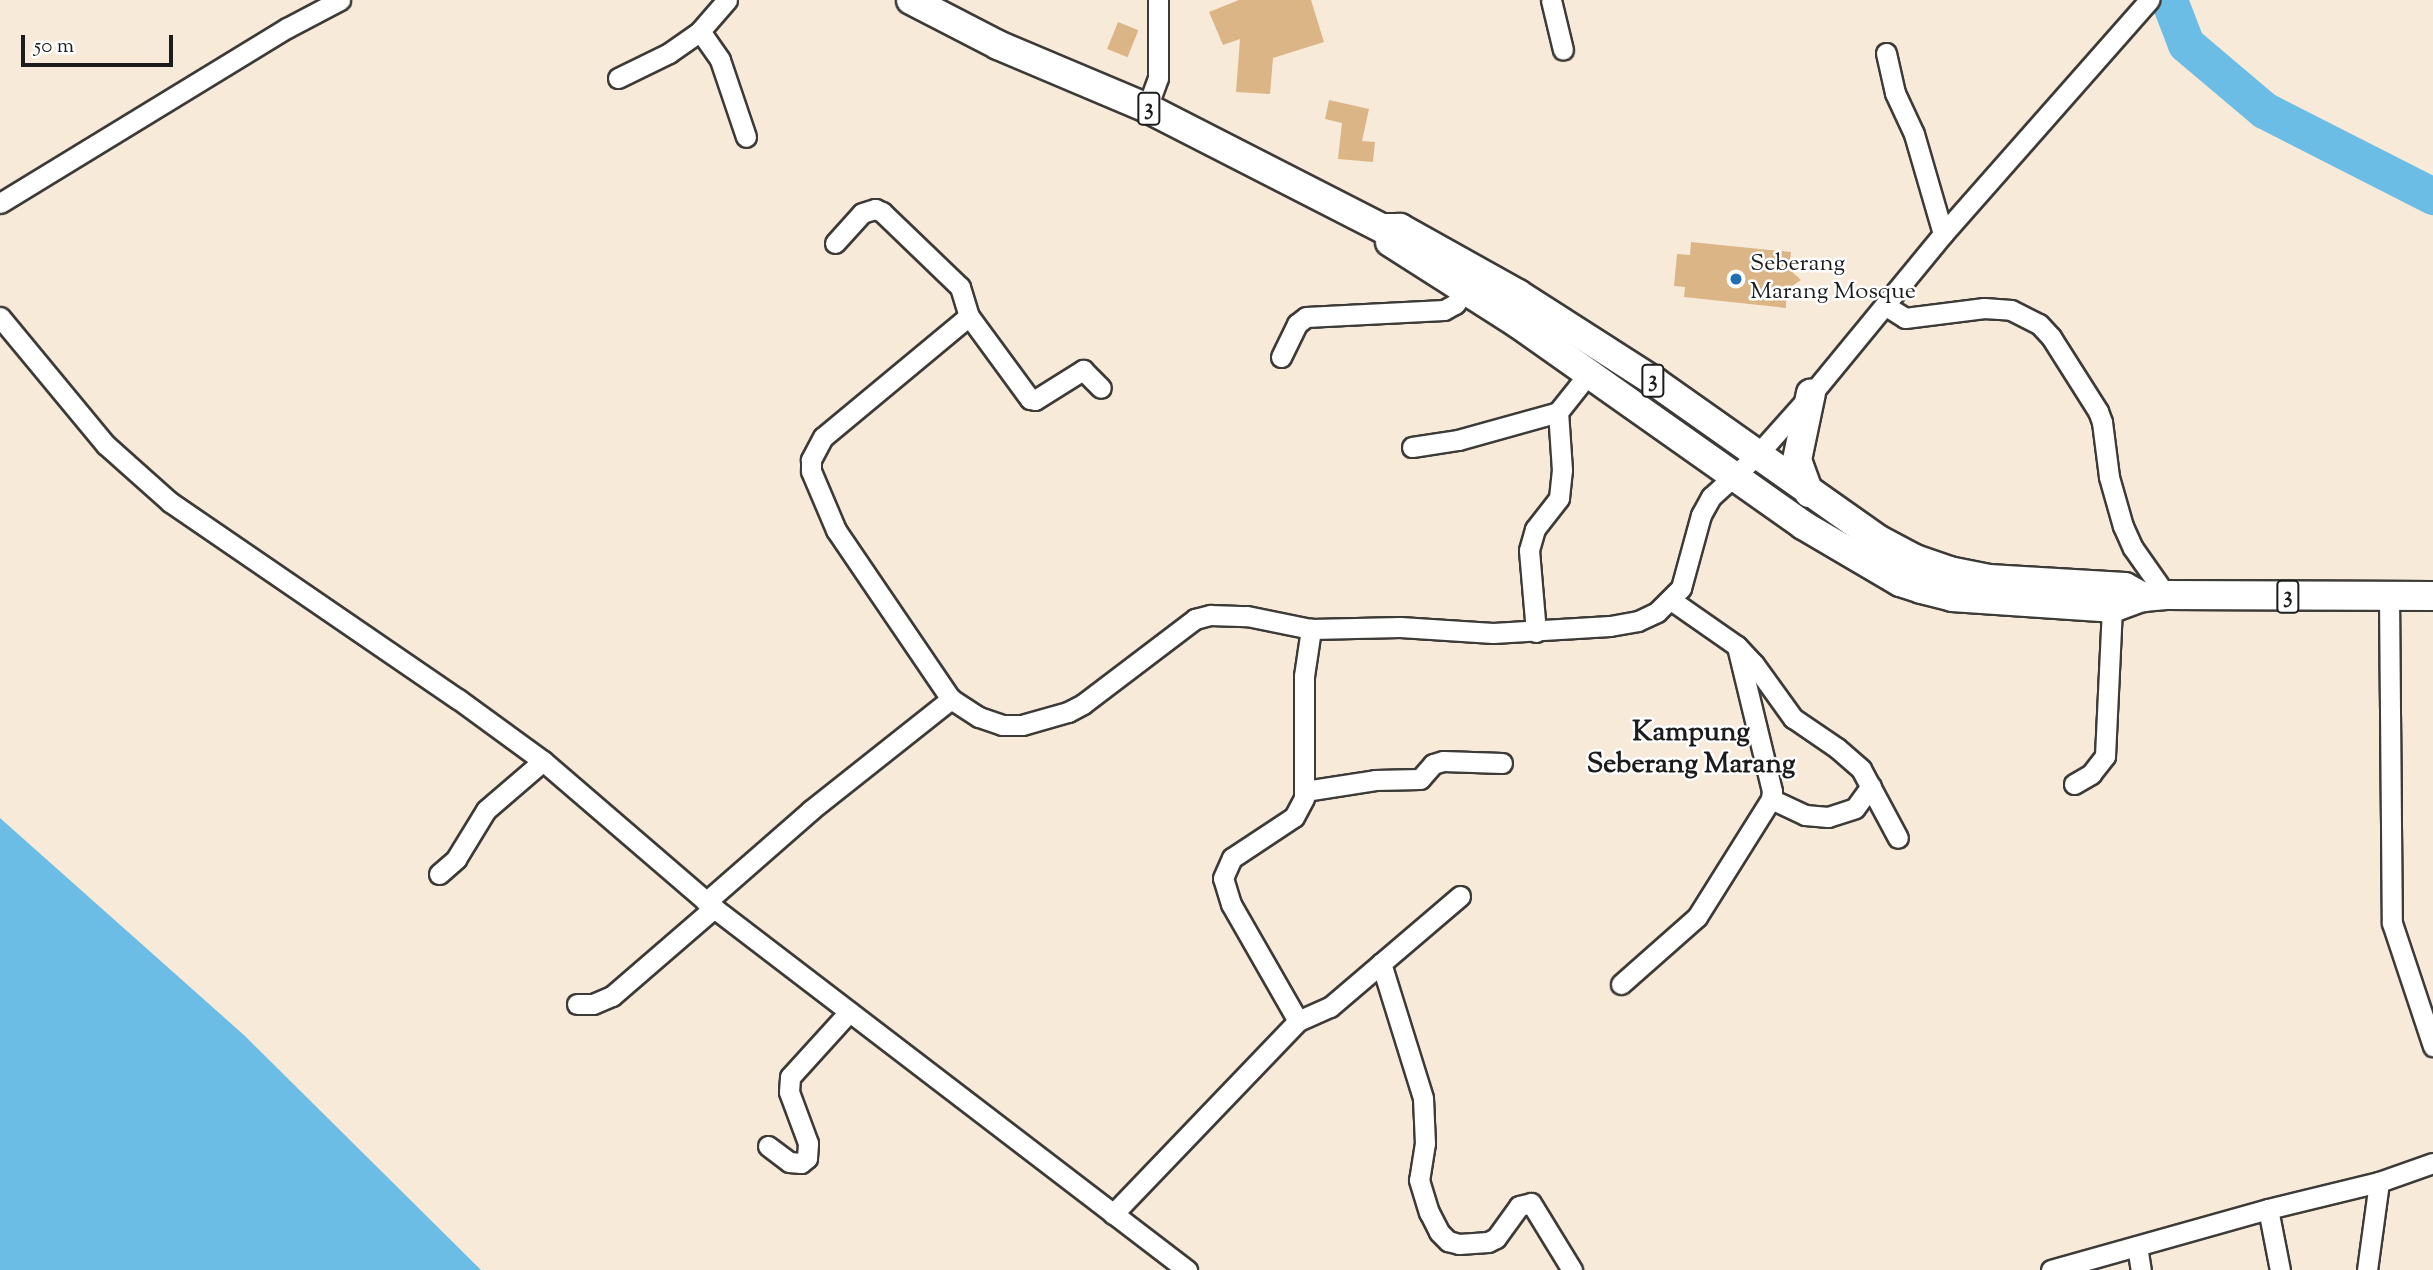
<!DOCTYPE html>
<style>
body{margin:0}
#map{position:relative;width:2433px;height:1270px;overflow:hidden;background:#f8ead8;font-family:"Sorts Mill Goudy",serif}
div>[style]{position:absolute}
[style*='--x']{left:calc(var(--x)*1px);top:calc(var(--y)*1px);width:calc(var(--w)*1px);rotate:calc(var(--a)*1deg)}
.water>*{inset:0;background:#6bbde6}
.river>*{height:37px;margin:-18.5px;padding:0 18.5px;transform-origin:18.5px;border-radius:18.5px;background:#6bbde6}
.building>*{inset:0;background:#dbb586;transform-origin:0 0}
.roads{filter:drop-shadow(2px 0 #3d3b38) drop-shadow(-2px 0 #3d3b38) drop-shadow(0 2px #3d3b38) drop-shadow(0 -2px #3d3b38)}
.minor>*{height:19px;margin:-9.5px;padding:0 9.5px;transform-origin:9.5px;border-radius:9.5px;background:#fff}
.highway>*{height:28px;margin:-14px;padding:0 14px;transform-origin:14px;border-radius:14px;background:#fff}
.dots>*{width:19px;height:19px;translate:-50% -50%;box-sizing:border-box;border:4px solid #fff;border-radius:50%}
span{translate:-50% -50%;white-space:nowrap;text-align:center;line-height:1.15;-webkit-text-stroke:5px #fff;paint-order:stroke}
.shield-label span{padding:2px 5px;background:#fff;border:2px solid;border-radius:5px;-webkit-text-stroke-width:0}
.shield-label{font-size:23px;color:#1c1c1c;font-weight:700}
.poi-label{font-size:24px;color:#1c1c1c}
.left{translate:0 -50%;text-align:left}
.quarter-label{font-size:28px;color:#1c1c1c;font-weight:700}
.scale{position:absolute;left:21px;top:35px;width:152px;height:32px;box-sizing:border-box;border:4px solid #1c1c1c;border-top:0;padding-left:9px;font-size:21px;line-height:24px;white-space:nowrap;color:#1c1c1c;-webkit-text-stroke:5px #fff;paint-order:stroke}
</style>
<div id="map">
<div class="water">
<div style="clip-path:polygon(0 818px,245px 1036px,481px 1270px,0 1270px)"></div>
</div>
<div class="river">
<div style="--x:2169;--y:0;--w:47;--a:68.9"></div>
<div style="--x:2186;--y:44;--w:102;--a:40.2"></div>
<div style="--x:2264;--y:110;--w:190;--a:27"></div>
</div>
<div class="building">
<div style="clip-path:polygon(1239px 0,1311px 0,1324px 42px,1273px 58px,1270px 94px,1236px 92px,1240px 39px,1223px 45px,1209px 12px)"></div>
<div style="left:1118px;top:22px;width:22px;height:29px;rotate:22deg"></div>
<div style="clip-path:polygon(1329px 100px,1369px 109px,1362px 141px,1375px 142px,1373px 162px,1338px 159px,1342px 123px,1325px 119px)"></div>
<div style="clip-path:polygon(1691px 242px,1791px 252px,1789px 269px,1801px 280px,1786px 290px,1786px 308px,1684px 297px,1685px 287px,1674px 286px,1677px 254px,1690px 255px)"></div>
</div>
<div class="roads">
<div class="minor">
<div style="--x:1551;--y:0;--w:51;--a:76.5"></div>
<div style="--x:700;--y:31;--w:35;--a:55"></div>
<div style="--x:720;--y:60;--w:81;--a:71.3"></div>
<div style="--x:1886;--y:53;--w:41;--a:77.3"></div>
<div style="--x:1895;--y:93;--w:45;--a:65.1"></div>
<div style="--x:1914;--y:134;--w:104;--a:73.8"></div>
<div style="--x:618;--y:78;--w:57;--a:-26.1"></div>
<div style="--x:669;--y:53;--w:38;--a:-35"></div>
<div style="--x:700;--y:31;--w:41;--a:-48.9"></div>
<div style="--x:1147;--y:108;--w:32;--a:-70"></div>
<div style="--x:1158;--y:78;--w:78;--a:-90"></div>
<div style="--x:0;--y:203;--w:336;--a:-31.4"></div>
<div style="--x:287;--y:28;--w:60;--a:-27.8"></div>
<div style="--x:835;--y:243;--w:40;--a:-48"></div>
<div style="--x:862;--y:213;--w:14;--a:-17"></div>
<div style="--x:875;--y:209;--w:8;--a:23"></div>
<div style="--x:882;--y:212;--w:108;--a:43.9"></div>
<div style="--x:960;--y:287;--w:30;--a:73"></div>
<div style="--x:969;--y:316;--w:103;--a:53.7"></div>
<div style="--x:1030;--y:399;--w:5;--a:11"></div>
<div style="--x:1035;--y:400;--w:57;--a:-32"></div>
<div style="--x:1083;--y:370;--w:25;--a:45"></div>
<div style="--x:1886;--y:306;--w:22;--a:32"></div>
<div style="--x:1905;--y:318;--w:80;--a:-7.2"></div>
<div style="--x:1984;--y:308;--w:27;--a:4"></div>
<div style="--x:2011;--y:310;--w:31;--a:27"></div>
<div style="--x:2039;--y:324;--w:18;--a:47"></div>
<div style="--x:2051;--y:337;--w:88;--a:57.6"></div>
<div style="--x:2098;--y:411;--w:12;--a:70"></div>
<div style="--x:2102;--y:422;--w:55;--a:82.7"></div>
<div style="--x:2109;--y:477;--w:51;--a:74.1"></div>
<div style="--x:2123;--y:526;--w:24;--a:66"></div>
<div style="--x:2133;--y:548;--w:57;--a:54.9"></div>
<div style="--x:969;--y:316;--w:190;--a:140.3"></div>
<div style="--x:823;--y:437;--w:26;--a:118"></div>
<div style="--x:811;--y:460;--w:11;--a:90"></div>
<div style="--x:811;--y:471;--w:64;--a:67"></div>
<div style="--x:836;--y:530;--w:204;--a:55.8"></div>
<div style="--x:951;--y:699;--w:33;--a:33"></div>
<div style="--x:979;--y:717;--w:24;--a:19"></div>
<div style="--x:1002;--y:725;--w:20;--a:0"></div>
<div style="--x:1022;--y:725;--w:48;--a:-15.8"></div>
<div style="--x:1068;--y:712;--w:17;--a:-28"></div>
<div style="--x:1083;--y:704;--w:141;--a:-37.2"></div>
<div style="--x:1195;--y:619;--w:16;--a:-15"></div>
<div style="--x:1210;--y:615;--w:37;--a:2"></div>
<div style="--x:1247;--y:616;--w:65;--a:11.5"></div>
<div style="--x:1311;--y:629;--w:89;--a:-1.3"></div>
<div style="--x:1400;--y:627;--w:93;--a:3.7"></div>
<div style="--x:1493;--y:633;--w:117;--a:-3.4"></div>
<div style="--x:1610;--y:626;--w:28;--a:-10"></div>
<div style="--x:1638;--y:621;--w:21;--a:-25"></div>
<div style="--x:1657;--y:612;--w:34;--a:-45"></div>
<div style="--x:1681;--y:588;--w:76;--a:-74.7"></div>
<div style="--x:1701;--y:515;--w:21;--a:-61"></div>
<div style="--x:1711;--y:497;--w:62;--a:-42.4"></div>
<div style="--x:1757;--y:455;--w:87;--a:-48.3"></div>
<div style="--x:1815;--y:390;--w:202;--a:-50.6"></div>
<div style="--x:1943;--y:234;--w:312;--a:-48.6"></div>
<div style="--x:0;--y:317;--w:166;--a:50.4"></div>
<div style="--x:106;--y:445;--w:86;--a:41.7"></div>
<div style="--x:170;--y:502;--w:349;--a:34.4"></div>
<div style="--x:458;--y:699;--w:105;--a:36.1"></div>
<div style="--x:543;--y:761;--w:225;--a:40.7"></div>
<div style="--x:714;--y:908;--w:596;--a:37.43"></div>
<div style="--x:1281;--y:357;--w:37;--a:-64"></div>
<div style="--x:1297;--y:324;--w:11;--a:-38"></div>
<div style="--x:1306;--y:317;--w:138;--a:-2.9"></div>
<div style="--x:1444;--y:310;--w:13;--a:-29"></div>
<div style="--x:1455;--y:304;--w:16;--a:-52"></div>
<div style="--x:1412;--y:447;--w:47;--a:-8.7"></div>
<div style="--x:1458;--y:440;--w:104;--a:-15.6"></div>
<div style="--x:2389;--y:596;--w:327;--a:89.5"></div>
<div style="--x:2392;--y:923;--w:130;--a:71.6"></div>
<div style="--x:1671;--y:600;--w:80;--a:34.9"></div>
<div style="--x:1737;--y:646;--w:25;--a:47"></div>
<div style="--x:1754;--y:664;--w:67;--a:54.2"></div>
<div style="--x:1793;--y:718;--w:53;--a:34.3"></div>
<div style="--x:1837;--y:748;--w:32;--a:41"></div>
<div style="--x:1861;--y:769;--w:78;--a:61.8"></div>
<div style="--x:1536;--y:632;--w:82;--a:-94.9"></div>
<div style="--x:1529;--y:550;--w:22;--a:-74"></div>
<div style="--x:1535;--y:529;--w:39;--a:-52"></div>
<div style="--x:1559;--y:498;--w:28;--a:-84"></div>
<div style="--x:1562;--y:470;--w:58;--a:-93.9"></div>
<div style="--x:1558;--y:412;--w:50;--a:-51.5"></div>
<div style="--x:2074;--y:784;--w:20;--a:-30"></div>
<div style="--x:2091;--y:774;--w:23;--a:-52"></div>
<div style="--x:2105;--y:756;--w:148;--a:-87.3"></div>
<div style="--x:1305;--y:791;--w:71;--a:-8.9"></div>
<div style="--x:1375;--y:780;--w:45;--a:-1.3"></div>
<div style="--x:1420;--y:779;--w:20;--a:-49"></div>
<div style="--x:1433;--y:764;--w:10;--a:-17"></div>
<div style="--x:1443;--y:761;--w:59;--a:1.9"></div>
<div style="--x:1771;--y:799;--w:38;--a:25"></div>
<div style="--x:1805;--y:815;--w:23;--a:5"></div>
<div style="--x:1828;--y:817;--w:28;--a:-18"></div>
<div style="--x:1855;--y:808;--w:27;--a:-54"></div>
<div style="--x:439;--y:874;--w:23;--a:-41"></div>
<div style="--x:456;--y:859;--w:57;--a:-58.5"></div>
<div style="--x:486;--y:810;--w:75;--a:-40.7"></div>
<div style="--x:706;--y:902;--w:140;--a:-41.2"></div>
<div style="--x:811;--y:810;--w:179;--a:-38.4"></div>
<div style="--x:1381;--y:963;--w:141;--a:72.7"></div>
<div style="--x:1423;--y:1098;--w:45;--a:87.5"></div>
<div style="--x:1425;--y:1143;--w:37;--a:99"></div>
<div style="--x:1419;--y:1180;--w:34;--a:73"></div>
<div style="--x:1429;--y:1212;--w:22;--a:63"></div>
<div style="--x:1439;--y:1232;--w:13;--a:45"></div>
<div style="--x:1448;--y:1241;--w:11;--a:15"></div>
<div style="--x:1459;--y:1244;--w:29;--a:-4"></div>
<div style="--x:1488;--y:1242;--w:9;--a:-27"></div>
<div style="--x:1496;--y:1238;--w:39;--a:-54"></div>
<div style="--x:1519;--y:1206;--w:12;--a:-14"></div>
<div style="--x:1531;--y:1203;--w:79;--a:58.5"></div>
<div style="--x:1621;--y:984;--w:101;--a:-41.4"></div>
<div style="--x:1697;--y:917;--w:139;--a:-57.9"></div>
<div style="--x:1771;--y:799;--w:8;--a:-83"></div>
<div style="--x:1772;--y:791;--w:149;--a:-103.6"></div>
<div style="--x:577;--y:1004;--w:16;--a:0"></div>
<div style="--x:593;--y:1004;--w:21;--a:-23"></div>
<div style="--x:612;--y:996;--w:135;--a:-40.8"></div>
<div style="--x:1298;--y:1021;--w:35;--a:-24"></div>
<div style="--x:1330;--y:1007;--w:171;--a:-40.5"></div>
<div style="--x:768;--y:1146;--w:26;--a:37"></div>
<div style="--x:789;--y:1162;--w:12;--a:5"></div>
<div style="--x:801;--y:1163;--w:8;--a:-40"></div>
<div style="--x:807;--y:1158;--w:15;--a:-86"></div>
<div style="--x:808;--y:1143;--w:54;--a:-110.4"></div>
<div style="--x:789;--y:1092;--w:15;--a:-86"></div>
<div style="--x:790;--y:1077;--w:88;--a:-47.8"></div>
<div style="--x:2268;--y:1209;--w:62;--a:78.9"></div>
<div style="--x:1113;--y:1214;--w:267;--a:-46.2"></div>
<div style="--x:1298;--y:1021;--w:135;--a:-119.8"></div>
<div style="--x:1231;--y:904;--w:27;--a:-107"></div>
<div style="--x:1223;--y:878;--w:22;--a:-66"></div>
<div style="--x:1232;--y:858;--w:74;--a:-33.5"></div>
<div style="--x:1294;--y:817;--w:21;--a:-62"></div>
<div style="--x:1304;--y:798;--w:122;--a:-90"></div>
<div style="--x:1304;--y:676;--w:48;--a:-81.5"></div>
<div style="--x:2137;--y:1246;--w:24;--a:81"></div>
<div style="--x:2051;--y:1270;--w:225;--a:-15.7"></div>
<div style="--x:2268;--y:1209;--w:114;--a:-13.7"></div>
<div style="--x:2379;--y:1182;--w:57;--a:-19.4"></div>
<div style="--x:2367;--y:1270;--w:89;--a:-82.2"></div>
</div>
<div class="highway">
<div style="--x:911;--y:0;--w:98;--a:27.3"></div>
<div style="--x:998;--y:45;--w:162;--a:22.9"></div>
<div style="--x:1147;--y:108;--w:264;--a:27.1"></div>
<div style="--x:1382;--y:228;--w:18;--a:0"></div>
<div style="--x:1400;--y:228;--w:135;--a:29.2"></div>
<div style="--x:1518;--y:294;--w:163;--a:32.7"></div>
<div style="--x:1655;--y:382;--w:274;--a:35.2"></div>
<div style="--x:1879;--y:540;--w:41;--a:27.8"></div>
<div style="--x:1915;--y:559;--w:36;--a:19"></div>
<div style="--x:1949;--y:571;--w:41;--a:11.3"></div>
<div style="--x:1989;--y:579;--w:136;--a:3.4"></div>
<div style="--x:2125;--y:587;--w:21;--a:29"></div>
<div style="--x:1390;--y:242;--w:151;--a:32.5"></div>
<div style="--x:1517;--y:323;--w:350;--a:35.2"></div>
<div style="--x:1803;--y:525;--w:113;--a:30.4"></div>
<div style="--x:1900;--y:582;--w:22;--a:18"></div>
<div style="--x:1921;--y:589;--w:32;--a:14"></div>
<div style="--x:1952;--y:597;--w:160;--a:3.9"></div>
<div style="--x:2112;--y:608;--w:33;--a:-20"></div>
<div style="--x:2143;--y:597;--w:23;--a:-5"></div>
<div style="--x:2166;--y:595;--w:267;--a:0.2"></div>
<div style="--x:1809;--y:493;--w:35;--a:-110"></div>
<div style="--x:1797;--y:460;--w:68;--a:-78.2"></div>
</div>
</div>
<div class="dots">
<div style="left:1736px;top:279px;background:#1f6fb2"></div>
</div>
<div class="shield-label">
<span style="left:1149px;top:109px">3</span>
<span style="left:1653px;top:381px">3</span>
<span style="left:2288px;top:597px">3</span>
</div>
<div class="poi-label">
<span class="left" style="left:1750px;top:279px">Seberang<br>Marang Mosque</span>
</div>
<div class="quarter-label">
<span style="left:1691px;top:749px">Kampung<br>Seberang Marang</span>
</div>
<div class="scale">50 m</div>
</div>
